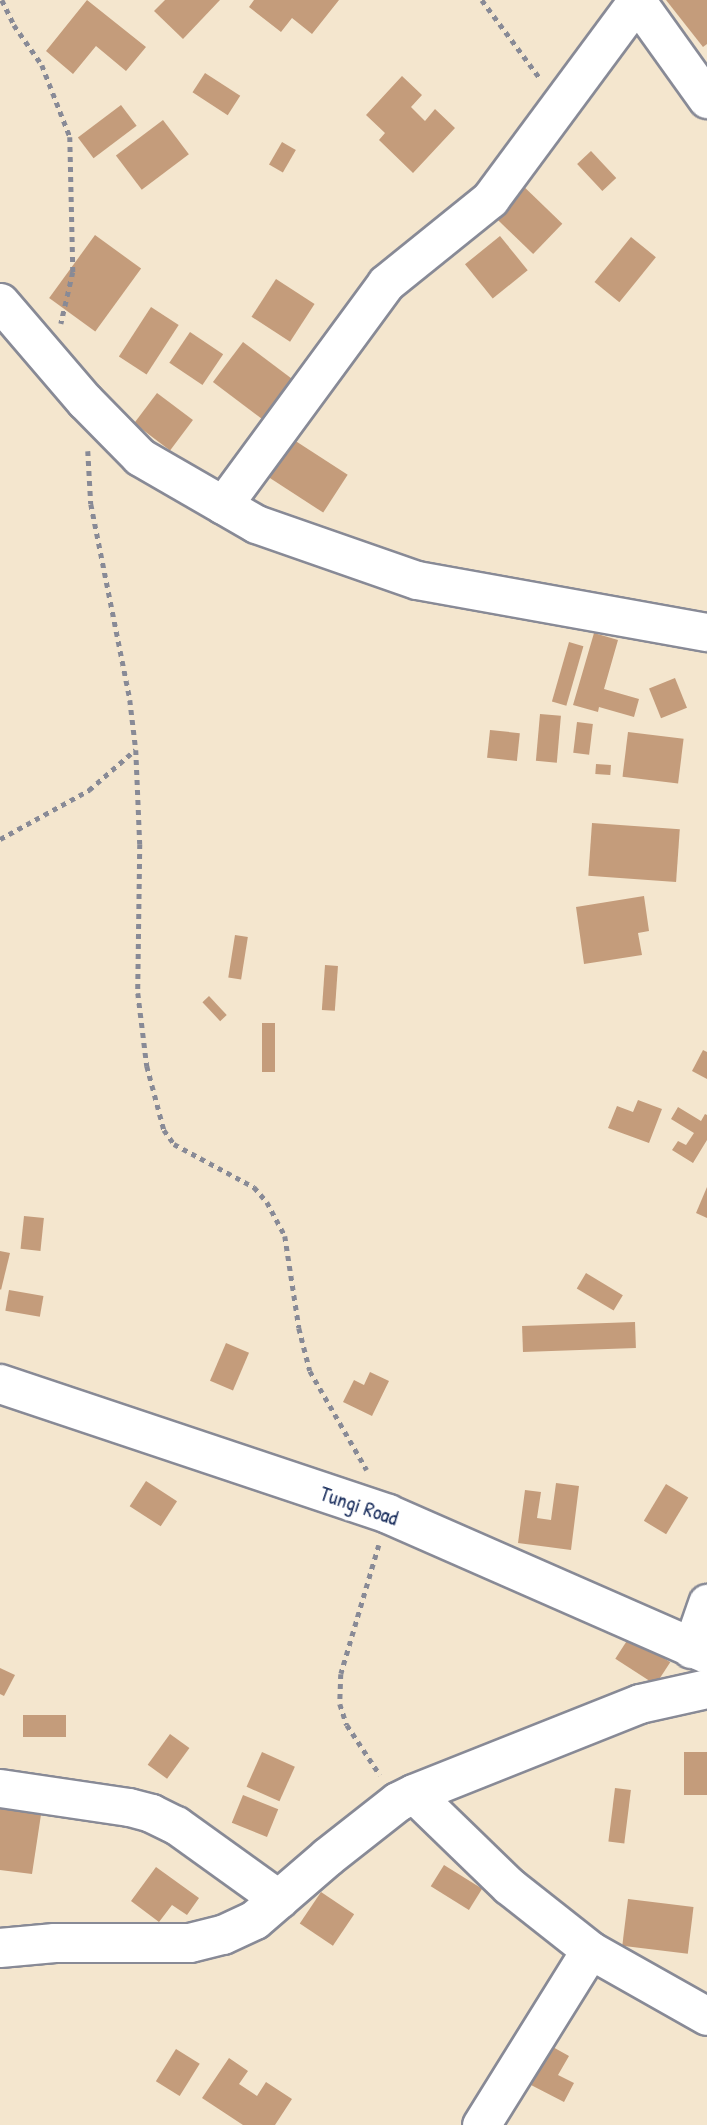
<!DOCTYPE html>
<style>
body{margin:0}
#map{position:relative;width:707px;height:2125px;overflow:hidden;background:#f4e6ce;font-family:"Patrick Hand",sans-serif}
div>[style]{position:absolute}
[style*='--x']{left:calc(var(--x)*1px);top:calc(var(--y)*1px);width:calc(var(--w)*1px);rotate:calc(var(--a)*1deg)}
.building>*{inset:0;background:#c49c7b;transform-origin:0 0}
.path>*{height:4.5px;margin-top:-2.25px;transform-origin:0;background:repeating-linear-gradient(90deg,#888a96 0 5px,transparent 0 10px)}
.roads{filter:drop-shadow(2px 0 #888a96) drop-shadow(-2px 0 #888a96) drop-shadow(0 2px #888a96) drop-shadow(0 -2px #888a96)}
.street>*{height:37px;margin:-18.5px;padding:0 18.5px;transform-origin:18.5px;border-radius:18.5px;background:#fff}
.secondary>*{height:38px;margin:-19px;padding:0 19px;transform-origin:19px;border-radius:19px;background:#fff}
span{translate:-50% -50%;white-space:nowrap;text-align:center;line-height:1.15;-webkit-text-stroke:7px #fff;paint-order:stroke}
.street-label{font-size:21px;color:#1b2f5e}
</style>
<div id="map">
<div class="building">
<div style="clip-path:polygon(87px 0,146px 47px,126px 71px,96px 46px,73px 74px,46px 51px)"></div>
<div style="clip-path:polygon(165px 0,220px 0,183px 39px,154px 11px)"></div>
<div style="clip-path:polygon(254px 0,339px 0,312px 34px,292px 18px,281px 32px,249px 7px)"></div>
<div style="clip-path:polygon(666px 0,707px 0,707px 44px,703px 47px)"></div>
<div style="left:205px;top:73px;width:42px;height:23px;rotate:33deg"></div>
<div style="clip-path:polygon(402px 76px,422px 95px,411px 107px,425px 121px,435px 109px,455px 128px,413px 173px,379px 140px,385px 133px,366px 115px)"></div>
<div style="left:121px;top:105px;width:26px;height:54px;rotate:53deg"></div>
<div style="left:163px;top:120px;width:43px;height:59px;rotate:53deg"></div>
<div style="left:282px;top:142px;width:16px;height:26px;rotate:30deg"></div>
<div style="left:591px;top:151px;width:37px;height:19px;rotate:47deg"></div>
<div style="left:517px;top:180px;width:63px;height:42px;rotate:44deg"></div>
<div style="left:95px;top:235px;width:57px;height:78px;rotate:36deg"></div>
<div style="left:500px;top:236px;width:44px;height:45px;rotate:51deg"></div>
<div style="left:631px;top:237px;width:32px;height:58px;rotate:39deg"></div>
<div style="left:276px;top:279px;width:46px;height:45px;rotate:33deg"></div>
<div style="left:151px;top:307px;width:33px;height:59px;rotate:33deg"></div>
<div style="left:190px;top:332px;width:40px;height:37px;rotate:34deg"></div>
<div style="left:243px;top:342px;width:62px;height:50px;rotate:37deg"></div>
<div style="left:157px;top:393px;width:45px;height:38px;rotate:37deg"></div>
<div style="left:294px;top:440px;width:64px;height:45px;rotate:33deg"></div>
<div style="clip-path:polygon(594px 633px,618px 640px,604px 689px,639px 699px,634px 717px,599px 707px,598px 712px,573px 705px)"></div>
<div style="left:569px;top:642px;width:15px;height:62px;rotate:16deg"></div>
<div style="left:675px;top:678px;width:32px;height:28px;rotate:68deg"></div>
<div style="left:540px;top:714px;width:21px;height:47px;rotate:5deg"></div>
<div style="left:577px;top:722px;width:16px;height:31px;rotate:7deg"></div>
<div style="left:490px;top:730px;width:30px;height:28px;rotate:6deg"></div>
<div style="left:628px;top:732px;width:56px;height:45px;rotate:7deg"></div>
<div style="left:596px;top:764px;width:15px;height:10px;rotate:4deg"></div>
<div style="left:592px;top:823px;width:88px;height:53px;rotate:4deg"></div>
<div style="clip-path:polygon(644px 896px,649px 931px,638px 933px,642px 955px,584px 964px,576px 907px)"></div>
<div style="left:235px;top:935px;width:13px;height:43px;rotate:9deg"></div>
<div style="left:325px;top:965px;width:13px;height:45px;rotate:4deg"></div>
<div style="left:209px;top:996px;width:26px;height:9px;rotate:47deg"></div>
<div style="left:262px;top:1023px;width:13px;height:49px"></div>
<div style="clip-path:polygon(703px 1050px,707px 1052px,707px 1079px,692px 1071px)"></div>
<div style="clip-path:polygon(638px 1100px,662px 1109px,649px 1143px,608px 1128px,617px 1106px,633px 1112px)"></div>
<div style="clip-path:polygon(678px 1107px,701px 1121px,705px 1114px,707px 1115px,707px 1140px,693px 1163px,672px 1150px,678px 1141px,686px 1145px,694px 1133px,671px 1119px)"></div>
<div style="clip-path:polygon(707px 1187px,707px 1218px,696px 1213px)"></div>
<div style="left:24px;top:1216px;width:20px;height:33px;rotate:6deg"></div>
<div style="clip-path:polygon(0 1251px,10px 1253px,1px 1290px,0 1289px)"></div>
<div style="left:586px;top:1273px;width:43px;height:18px;rotate:31deg"></div>
<div style="left:9px;top:1290px;width:35px;height:21px;rotate:10deg"></div>
<div style="left:635px;top:1322px;width:26px;height:113px;rotate:88deg"></div>
<div style="left:226px;top:1343px;width:25px;height:41px;rotate:23deg"></div>
<div style="clip-path:polygon(370px 1372px,389px 1381px,372px 1416px,343px 1402px,354px 1380px,364px 1385px)"></div>
<div style="left:146px;top:1481px;width:37px;height:30px;rotate:33deg"></div>
<div style="clip-path:polygon(556px 1483px,579px 1486px,571px 1550px,518px 1543px,525px 1490px,541px 1492px,537px 1518px,551px 1520px)"></div>
<div style="left:666px;top:1484px;width:26px;height:43px;rotate:31deg"></div>
<div style="left:630px;top:1636px;width:48px;height:27px;rotate:33deg"></div>
<div style="clip-path:polygon(0 1668px,15px 1675px,4px 1696px,0 1694px)"></div>
<div style="left:23px;top:1715px;width:43px;height:22px"></div>
<div style="left:170px;top:1734px;width:24px;height:38px;rotate:36deg"></div>
<div style="left:262px;top:1752px;width:36px;height:38px;rotate:24deg"></div>
<div style="left:707px;top:1752px;width:43px;height:23px;rotate:90deg"></div>
<div style="left:615px;top:1788px;width:16px;height:54px;rotate:7deg"></div>
<div style="left:243px;top:1795px;width:38px;height:30px;rotate:22deg"></div>
<div style="clip-path:polygon(0 1801px,42px 1808px,32px 1874px,0 1870px)"></div>
<div style="left:444px;top:1865px;width:45px;height:25px;rotate:32deg"></div>
<div style="clip-path:polygon(156px 1867px,199px 1898px,187px 1915px,172px 1905px,159px 1922px,131px 1901px)"></div>
<div style="left:321px;top:1892px;width:40px;height:38px;rotate:34deg"></div>
<div style="left:628px;top:1899px;width:66px;height:47px;rotate:7deg"></div>
<div style="clip-path:polygon(551px 2046px,569px 2056px,558px 2075px,574px 2083px,564px 2102px,531px 2085px)"></div>
<div style="left:176px;top:2049px;width:28px;height:38px;rotate:32deg"></div>
<div style="clip-path:polygon(229px 2058px,248px 2071px,239px 2084px,257px 2096px,266px 2082px,292px 2099px,275px 2125px,243px 2125px,202px 2098px)"></div>
</div>
<div class="path">
<div style="--x:2;--y:0;--w:28;--a:64"></div>
<div style="--x:14;--y:25;--w:49;--a:55"></div>
<div style="--x:42;--y:65;--w:77;--a:68.7"></div>
<div style="--x:70;--y:137;--w:135;--a:88.7"></div>
<div style="--x:73;--y:272;--w:53;--a:103"></div>
<div style="--x:482;--y:0;--w:96;--a:53.5"></div>
<div style="--x:88;--y:451;--w:53;--a:86.8"></div>
<div style="--x:91;--y:504;--w:200;--a:78.7"></div>
<div style="--x:130;--y:700;--w:50;--a:83.2"></div>
<div style="--x:136;--y:750;--w:94;--a:87.6"></div>
<div style="--x:140;--y:844;--w:149;--a:90.8"></div>
<div style="--x:138;--y:993;--w:74;--a:83"></div>
<div style="--x:147;--y:1066;--w:66;--a:75.1"></div>
<div style="--x:164;--y:1130;--w:17;--a:54"></div>
<div style="--x:174;--y:1144;--w:91;--a:28.3"></div>
<div style="--x:254;--y:1187;--w:20;--a:49"></div>
<div style="--x:267;--y:1202;--w:38;--a:62"></div>
<div style="--x:285;--y:1236;--w:93;--a:81.3"></div>
<div style="--x:299;--y:1328;--w:44;--a:75.7"></div>
<div style="--x:310;--y:1371;--w:114;--a:60.1"></div>
<div style="--x:0;--y:839;--w:102;--a:-28.8"></div>
<div style="--x:89;--y:790;--w:61;--a:-41"></div>
<div style="--x:379;--y:1545;--w:134;--a:106.4"></div>
<div style="--x:341;--y:1674;--w:30;--a:92"></div>
<div style="--x:340;--y:1704;--w:22;--a:72"></div>
<div style="--x:347;--y:1725;--w:60;--a:56.6"></div>
</div>
<div class="roads">
<div class="street">
<div style="--x:636;--y:0;--w:122;--a:54.4"></div>
<div style="--x:0;--y:302;--w:130;--a:49.4"></div>
<div style="--x:85;--y:401;--w:78;--a:45.5"></div>
<div style="--x:140;--y:457;--w:134;--a:30"></div>
<div style="--x:256;--y:524;--w:170;--a:19.2"></div>
<div style="--x:417;--y:580;--w:295;--a:10.2"></div>
<div style="--x:223;--y:505;--w:275;--a:-53.7"></div>
<div style="--x:386;--y:283;--w:134;--a:-38.9"></div>
<div style="--x:490;--y:199;--w:247;--a:-53.5"></div>
<div style="--x:691;--y:1649;--w:49;--a:-70.8"></div>
<div style="--x:0;--y:1788;--w:130;--a:8.4"></div>
<div style="--x:129;--y:1807;--w:23;--a:15"></div>
<div style="--x:151;--y:1813;--w:28;--a:26"></div>
<div style="--x:176;--y:1825;--w:127;--a:35.7"></div>
<div style="--x:414;--y:1794;--w:132;--a:44.1"></div>
<div style="--x:509;--y:1886;--w:103;--a:38.3"></div>
<div style="--x:590;--y:1950;--w:134;--a:29.4"></div>
<div style="--x:481;--y:2125;--w:206;--a:-58.1"></div>
</div>
<div class="secondary">
<div style="--x:0;--y:1384;--w:409;--a:18.5"></div>
<div style="--x:388;--y:1514;--w:348;--a:23.7"></div>
<div style="--x:0;--y:1948;--w:55;--a:-5.2"></div>
<div style="--x:55;--y:1943;--w:135;--a:0"></div>
<div style="--x:190;--y:1943;--w:34;--a:-14"></div>
<div style="--x:223;--y:1935;--w:35;--a:-25"></div>
<div style="--x:255;--y:1920;--w:96;--a:-40.8"></div>
<div style="--x:328;--y:1857;--w:89;--a:-38.2"></div>
<div style="--x:398;--y:1802;--w:18;--a:-27"></div>
<div style="--x:414;--y:1794;--w:243;--a:-21.7"></div>
<div style="--x:640;--y:1704;--w:69;--a:-12.6"></div>
</div>
</div>
<div class="street-label">
<span style="left:359px;top:1506px;rotate:19deg">Tungi Road</span>
</div>
</div>
